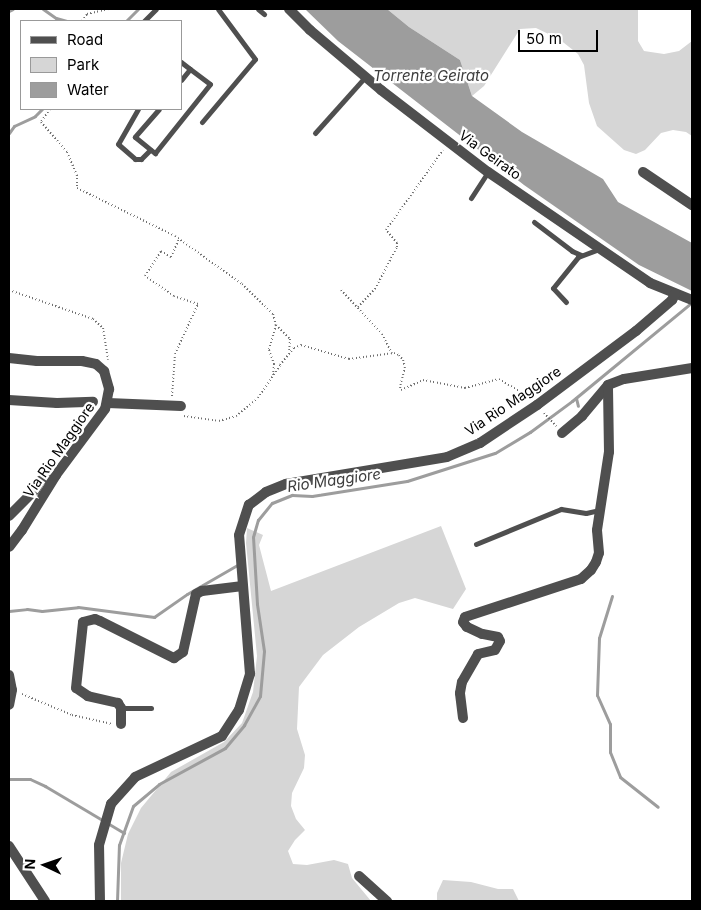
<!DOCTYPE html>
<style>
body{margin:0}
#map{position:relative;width:701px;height:910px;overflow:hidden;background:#fff;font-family:Inter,sans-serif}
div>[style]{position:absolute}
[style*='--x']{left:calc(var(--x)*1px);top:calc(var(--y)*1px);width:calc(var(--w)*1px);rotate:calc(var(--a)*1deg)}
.green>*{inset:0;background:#d6d6d6}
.water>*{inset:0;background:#9d9d9d}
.stream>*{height:3px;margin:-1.5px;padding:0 1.5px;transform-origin:1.5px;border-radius:1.5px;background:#9d9d9d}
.path>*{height:2px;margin-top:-1px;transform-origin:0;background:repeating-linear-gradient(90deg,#717171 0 1px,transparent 0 3.5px)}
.lane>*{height:5px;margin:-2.5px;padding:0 2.5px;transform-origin:2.5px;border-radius:2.5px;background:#4f4f4f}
.street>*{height:10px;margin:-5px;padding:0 5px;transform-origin:5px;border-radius:5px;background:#4f4f4f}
span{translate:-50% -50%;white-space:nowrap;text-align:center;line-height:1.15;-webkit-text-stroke:4.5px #fff;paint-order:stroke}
.street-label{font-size:14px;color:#000}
.water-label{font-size:15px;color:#3e3e3e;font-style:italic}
.frame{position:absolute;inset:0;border:10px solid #000;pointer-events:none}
.legend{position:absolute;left:20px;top:20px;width:162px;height:90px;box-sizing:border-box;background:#fff;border:1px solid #999;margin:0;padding:6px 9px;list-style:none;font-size:15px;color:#000}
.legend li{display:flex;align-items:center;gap:10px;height:25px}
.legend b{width:25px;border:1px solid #999}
.north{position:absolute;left:20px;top:840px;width:50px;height:50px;-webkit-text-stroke:4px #fff;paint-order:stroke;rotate:273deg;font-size:14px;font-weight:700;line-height:20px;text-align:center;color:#000}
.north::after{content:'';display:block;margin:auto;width:18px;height:22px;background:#000;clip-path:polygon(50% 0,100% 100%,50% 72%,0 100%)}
.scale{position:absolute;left:518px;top:30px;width:80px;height:22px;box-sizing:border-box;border:2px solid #000;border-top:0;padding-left:6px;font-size:15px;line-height:18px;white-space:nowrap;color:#000;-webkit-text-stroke:4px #fff;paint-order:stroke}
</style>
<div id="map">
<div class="green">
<div style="clip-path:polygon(387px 9px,638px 9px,638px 41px,644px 51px,664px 54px,679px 51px,692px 41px,692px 136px,686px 132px,673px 130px,661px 133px,645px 150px,636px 154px,624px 150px,597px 126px,589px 103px,584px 65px,578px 54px,559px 39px,536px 28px,520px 29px,484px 86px,472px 96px,460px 60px,409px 27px)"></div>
<div style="clip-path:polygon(441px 526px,466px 589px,453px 609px,415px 598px,399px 603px,359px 627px,323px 655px,299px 687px,297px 729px,305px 755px,304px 768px,292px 793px,291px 806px,296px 819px,305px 830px,295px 840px,288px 851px,293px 864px,307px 865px,334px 860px,348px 864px,352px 878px,371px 901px,121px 901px,121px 863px,128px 834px,141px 808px,171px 772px,224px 742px,242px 723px,253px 692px,257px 656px,246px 543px,247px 528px,263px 535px,259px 545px,271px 591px)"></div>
<div style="clip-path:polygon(443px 880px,471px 882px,498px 889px,513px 889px,519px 901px,437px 901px,437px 893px)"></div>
</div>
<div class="water">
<div style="clip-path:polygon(305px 9px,387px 9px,409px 27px,460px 60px,472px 96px,522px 132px,603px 179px,618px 202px,692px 243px,692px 291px,639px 265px,524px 185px,338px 41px)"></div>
</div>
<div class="stream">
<div style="--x:43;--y:9;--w:16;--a:35"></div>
<div style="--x:56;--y:18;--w:11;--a:15"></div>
<div style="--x:9;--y:11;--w:4;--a:-27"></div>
<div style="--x:126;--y:21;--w:17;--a:-45"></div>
<div style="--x:9;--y:133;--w:9;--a:-54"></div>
<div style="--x:14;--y:126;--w:23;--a:-25"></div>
<div style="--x:35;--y:116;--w:10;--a:-45"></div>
<div style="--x:576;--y:398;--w:8;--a:76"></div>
<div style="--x:612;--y:596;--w:44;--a:107.2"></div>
<div style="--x:599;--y:638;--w:57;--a:92"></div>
<div style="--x:597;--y:695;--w:32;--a:66"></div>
<div style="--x:610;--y:724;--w:28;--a:90"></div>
<div style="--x:610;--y:752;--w:27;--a:68"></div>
<div style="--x:620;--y:777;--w:48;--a:38.3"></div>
<div style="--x:9;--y:611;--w:18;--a:-6"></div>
<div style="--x:27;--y:609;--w:15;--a:8"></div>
<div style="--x:42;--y:611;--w:36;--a:-6"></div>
<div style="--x:78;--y:607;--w:77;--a:7.5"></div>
<div style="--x:154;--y:617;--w:40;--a:-34.9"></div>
<div style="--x:187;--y:594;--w:60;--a:-30"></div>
<div style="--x:9;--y:779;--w:21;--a:0"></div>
<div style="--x:30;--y:779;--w:17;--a:25"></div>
<div style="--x:45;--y:786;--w:92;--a:30.7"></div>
<div style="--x:117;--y:901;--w:56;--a:-88"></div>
<div style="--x:119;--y:845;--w:41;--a:-70.3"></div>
<div style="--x:133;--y:806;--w:34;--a:-40"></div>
<div style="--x:159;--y:784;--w:75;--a:-28.6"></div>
<div style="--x:225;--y:748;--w:30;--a:-50"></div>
<div style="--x:244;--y:725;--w:33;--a:-61"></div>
<div style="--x:260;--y:696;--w:45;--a:-84.9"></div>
<div style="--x:264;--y:651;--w:48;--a:-98.5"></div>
<div style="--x:257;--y:604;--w:67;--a:-93.4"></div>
<div style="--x:253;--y:537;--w:18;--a:-74"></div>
<div style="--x:258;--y:520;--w:22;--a:-51"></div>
<div style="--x:272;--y:503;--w:22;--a:-22"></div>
<div style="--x:292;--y:495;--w:20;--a:3"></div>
<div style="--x:312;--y:496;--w:96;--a:-9"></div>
<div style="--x:407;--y:481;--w:92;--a:-17.7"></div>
<div style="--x:495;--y:453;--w:41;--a:-31"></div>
<div style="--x:530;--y:432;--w:52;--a:-36.4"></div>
<div style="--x:572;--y:401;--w:154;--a:-39.5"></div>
</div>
<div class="path">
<div style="--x:82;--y:21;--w:9;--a:-54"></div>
<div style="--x:87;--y:14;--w:22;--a:-13"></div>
<div style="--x:50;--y:109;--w:16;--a:125"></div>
<div style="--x:41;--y:122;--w:40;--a:49"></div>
<div style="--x:67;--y:152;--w:25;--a:67"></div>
<div style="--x:77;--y:175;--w:13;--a:90"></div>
<div style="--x:77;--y:188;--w:109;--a:26.1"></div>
<div style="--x:175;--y:236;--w:82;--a:35.6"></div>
<div style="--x:242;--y:284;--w:43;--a:44.1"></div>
<div style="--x:273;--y:314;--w:11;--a:75"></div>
<div style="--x:276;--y:325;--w:26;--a:106"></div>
<div style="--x:269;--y:350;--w:15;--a:70"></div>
<div style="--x:274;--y:364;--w:11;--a:95"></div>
<div style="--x:9;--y:290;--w:89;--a:19"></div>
<div style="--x:93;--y:319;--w:13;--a:42"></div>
<div style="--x:103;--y:328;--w:32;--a:81"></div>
<div style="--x:341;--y:290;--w:60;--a:47"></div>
<div style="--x:382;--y:334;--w:22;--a:63"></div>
<div style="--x:358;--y:307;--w:25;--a:-47"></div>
<div style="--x:375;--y:289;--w:47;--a:-62.4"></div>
<div style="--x:397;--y:247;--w:4;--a:-90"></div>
<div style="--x:397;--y:243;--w:17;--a:-130"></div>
<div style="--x:386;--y:230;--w:98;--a:-54.5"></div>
<div style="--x:276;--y:325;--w:20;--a:45"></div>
<div style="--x:290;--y:339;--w:14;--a:94"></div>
<div style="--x:172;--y:396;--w:42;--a:-85.9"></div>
<div style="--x:175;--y:354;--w:55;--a:-65.3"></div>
<div style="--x:198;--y:304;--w:25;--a:-162"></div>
<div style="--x:174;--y:296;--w:35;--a:-145"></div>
<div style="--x:145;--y:276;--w:30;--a:-57"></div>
<div style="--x:161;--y:251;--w:12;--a:31"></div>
<div style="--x:171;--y:257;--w:20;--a:-66"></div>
<div style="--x:544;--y:413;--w:18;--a:47"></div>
<div style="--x:184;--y:416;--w:35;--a:8"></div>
<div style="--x:219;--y:421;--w:18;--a:-16"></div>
<div style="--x:236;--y:416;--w:28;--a:-39"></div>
<div style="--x:258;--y:398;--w:40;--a:-56"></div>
<div style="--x:280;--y:365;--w:22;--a:-51"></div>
<div style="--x:294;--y:348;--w:8;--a:-23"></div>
<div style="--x:301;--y:345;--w:50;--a:16.3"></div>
<div style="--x:349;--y:359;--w:45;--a:-7.6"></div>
<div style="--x:394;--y:353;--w:5;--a:22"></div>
<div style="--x:399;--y:355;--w:6;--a:51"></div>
<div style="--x:403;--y:360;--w:7;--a:74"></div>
<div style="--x:405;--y:367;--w:21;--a:104"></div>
<div style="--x:400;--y:387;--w:3;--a:72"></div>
<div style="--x:401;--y:390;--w:24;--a:-24"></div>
<div style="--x:423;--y:380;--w:43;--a:10.8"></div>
<div style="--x:465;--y:388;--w:35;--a:-15"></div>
<div style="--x:499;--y:379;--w:37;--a:31"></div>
<div style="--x:22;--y:694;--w:54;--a:22.8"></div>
<div style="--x:72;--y:715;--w:41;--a:12.7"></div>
</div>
<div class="lane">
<div style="--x:258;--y:9;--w:8;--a:40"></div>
<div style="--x:144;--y:21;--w:17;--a:-45"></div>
<div style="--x:181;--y:62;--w:11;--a:38"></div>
<div style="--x:138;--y:109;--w:40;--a:119.7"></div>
<div style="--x:118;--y:144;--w:23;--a:41"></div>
<div style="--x:135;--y:159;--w:6;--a:0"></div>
<div style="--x:141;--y:159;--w:13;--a:-45"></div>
<div style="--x:159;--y:109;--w:37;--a:131"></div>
<div style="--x:135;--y:137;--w:26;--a:39"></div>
<div style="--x:155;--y:153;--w:88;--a:-51.4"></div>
<div style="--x:210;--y:84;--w:25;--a:-143"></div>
<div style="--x:190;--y:69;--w:14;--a:129"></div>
<div style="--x:202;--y:122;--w:82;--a:-49.9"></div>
<div style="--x:255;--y:59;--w:62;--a:-126.5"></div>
<div style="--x:315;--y:133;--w:75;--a:-48.2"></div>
<div style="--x:471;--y:198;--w:31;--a:-57"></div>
<div style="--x:534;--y:222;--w:48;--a:37.3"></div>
<div style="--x:572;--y:251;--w:10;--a:24"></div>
<div style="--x:566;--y:302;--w:19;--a:-133"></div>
<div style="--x:553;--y:288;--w:40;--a:-51"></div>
<div style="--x:578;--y:257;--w:22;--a:-21"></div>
<div style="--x:476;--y:544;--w:92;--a:-22.4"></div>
<div style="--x:561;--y:509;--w:25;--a:9"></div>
<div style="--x:586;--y:513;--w:13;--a:-13"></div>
<div style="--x:121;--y:708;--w:30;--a:0"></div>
</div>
<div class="street">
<div style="--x:289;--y:9;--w:30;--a:45"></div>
<div style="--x:310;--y:30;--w:93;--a:40.2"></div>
<div style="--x:381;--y:90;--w:135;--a:37.5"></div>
<div style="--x:488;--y:172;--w:196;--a:34.4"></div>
<div style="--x:650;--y:283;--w:45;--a:22"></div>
<div style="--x:643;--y:172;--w:59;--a:34"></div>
<div style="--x:9;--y:358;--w:28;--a:6"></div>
<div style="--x:37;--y:361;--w:45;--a:0"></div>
<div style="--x:82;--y:361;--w:14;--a:12"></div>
<div style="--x:96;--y:364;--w:11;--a:41"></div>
<div style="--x:104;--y:371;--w:19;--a:74"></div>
<div style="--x:109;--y:389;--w:20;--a:101"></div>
<div style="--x:105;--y:409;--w:82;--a:126.6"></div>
<div style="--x:56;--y:475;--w:65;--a:121.7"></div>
<div style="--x:22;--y:530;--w:21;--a:127"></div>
<div style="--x:9;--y:400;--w:48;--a:3.6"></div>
<div style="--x:57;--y:403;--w:36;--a:-2"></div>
<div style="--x:108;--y:403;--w:73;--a:2.4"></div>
<div style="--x:562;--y:433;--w:26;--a:-40"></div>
<div style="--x:582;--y:416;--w:40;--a:-50"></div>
<div style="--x:608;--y:385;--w:17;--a:-21"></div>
<div style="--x:624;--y:379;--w:69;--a:-9.2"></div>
<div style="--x:9;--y:516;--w:37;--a:-45"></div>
<div style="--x:35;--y:490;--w:10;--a:-61"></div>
<div style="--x:40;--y:481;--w:9;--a:-32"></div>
<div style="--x:48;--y:476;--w:8;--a:-7"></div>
<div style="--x:9;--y:675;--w:15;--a:79"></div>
<div style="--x:12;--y:690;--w:15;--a:101"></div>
<div style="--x:463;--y:718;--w:25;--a:-97"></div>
<div style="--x:460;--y:693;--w:11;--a:-80"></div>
<div style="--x:462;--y:682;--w:32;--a:-60"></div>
<div style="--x:478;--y:654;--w:17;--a:-13"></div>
<div style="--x:495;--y:650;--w:10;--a:-61"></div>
<div style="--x:500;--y:641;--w:4;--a:-117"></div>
<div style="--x:498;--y:637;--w:16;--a:-169"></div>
<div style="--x:482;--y:634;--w:17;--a:-155"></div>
<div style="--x:467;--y:627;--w:6;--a:-129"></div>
<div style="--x:463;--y:622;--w:5;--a:-68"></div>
<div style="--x:465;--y:617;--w:122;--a:-18.1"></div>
<div style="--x:581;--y:579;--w:13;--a:-42"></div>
<div style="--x:591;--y:570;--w:9;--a:-58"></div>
<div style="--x:596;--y:562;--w:9;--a:-72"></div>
<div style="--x:599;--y:553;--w:23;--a:-95"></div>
<div style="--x:597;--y:530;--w:79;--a:-81.3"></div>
<div style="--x:609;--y:452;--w:67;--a:-90.9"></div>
<div style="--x:121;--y:724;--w:16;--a:-90"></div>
<div style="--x:121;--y:708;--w:6;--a:-121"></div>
<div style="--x:118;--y:703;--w:31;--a:-167"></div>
<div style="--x:88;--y:696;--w:14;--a:-146"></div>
<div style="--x:76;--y:688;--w:66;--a:-83.9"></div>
<div style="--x:83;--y:622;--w:12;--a:-14"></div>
<div style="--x:95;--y:619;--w:5;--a:22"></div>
<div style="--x:100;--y:621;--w:83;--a:26.6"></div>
<div style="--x:174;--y:658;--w:11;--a:-34"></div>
<div style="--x:183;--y:652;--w:59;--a:-77.4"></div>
<div style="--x:196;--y:594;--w:7;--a:-27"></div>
<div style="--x:202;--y:591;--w:41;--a:-7"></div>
<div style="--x:9;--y:846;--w:66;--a:56.8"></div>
<div style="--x:359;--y:876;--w:38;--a:42"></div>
<div style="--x:100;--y:901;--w:56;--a:-91"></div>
<div style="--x:99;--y:845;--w:43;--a:-73.7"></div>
<div style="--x:111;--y:804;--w:36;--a:-48"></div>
<div style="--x:135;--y:777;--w:96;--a:-25.2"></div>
<div style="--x:222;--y:736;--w:31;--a:-57"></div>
<div style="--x:239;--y:710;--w:38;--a:-73"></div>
<div style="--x:250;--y:674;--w:139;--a:-94.5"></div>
<div style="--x:239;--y:535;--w:32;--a:-72"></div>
<div style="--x:249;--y:505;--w:21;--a:-37"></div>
<div style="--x:266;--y:492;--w:22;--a:-22"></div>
<div style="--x:286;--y:484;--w:163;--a:-9.5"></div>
<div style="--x:447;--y:457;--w:36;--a:-23"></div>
<div style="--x:480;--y:443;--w:69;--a:-33.7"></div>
<div style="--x:537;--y:405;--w:124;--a:-36.8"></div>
<div style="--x:636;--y:331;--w:48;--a:-40.7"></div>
<div style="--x:672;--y:300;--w:7;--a:-63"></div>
</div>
<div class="street-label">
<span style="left:490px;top:155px;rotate:36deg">Via Geirato</span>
<span style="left:513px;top:401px;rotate:-34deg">Via Rio Maggiore</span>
<span style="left:59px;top:450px;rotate:-55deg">Via Rio Maggiore</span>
</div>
<div class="water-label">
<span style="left:431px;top:76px">Torrente Geirato</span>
<span style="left:334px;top:480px;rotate:-8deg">Rio Maggiore</span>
</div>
<div class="frame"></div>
<ul class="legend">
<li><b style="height:6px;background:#4f4f4f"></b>Road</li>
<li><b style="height:14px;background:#d6d6d6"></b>Park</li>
<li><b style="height:14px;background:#9d9d9d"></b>Water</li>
</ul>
<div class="north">N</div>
<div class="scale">50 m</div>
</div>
